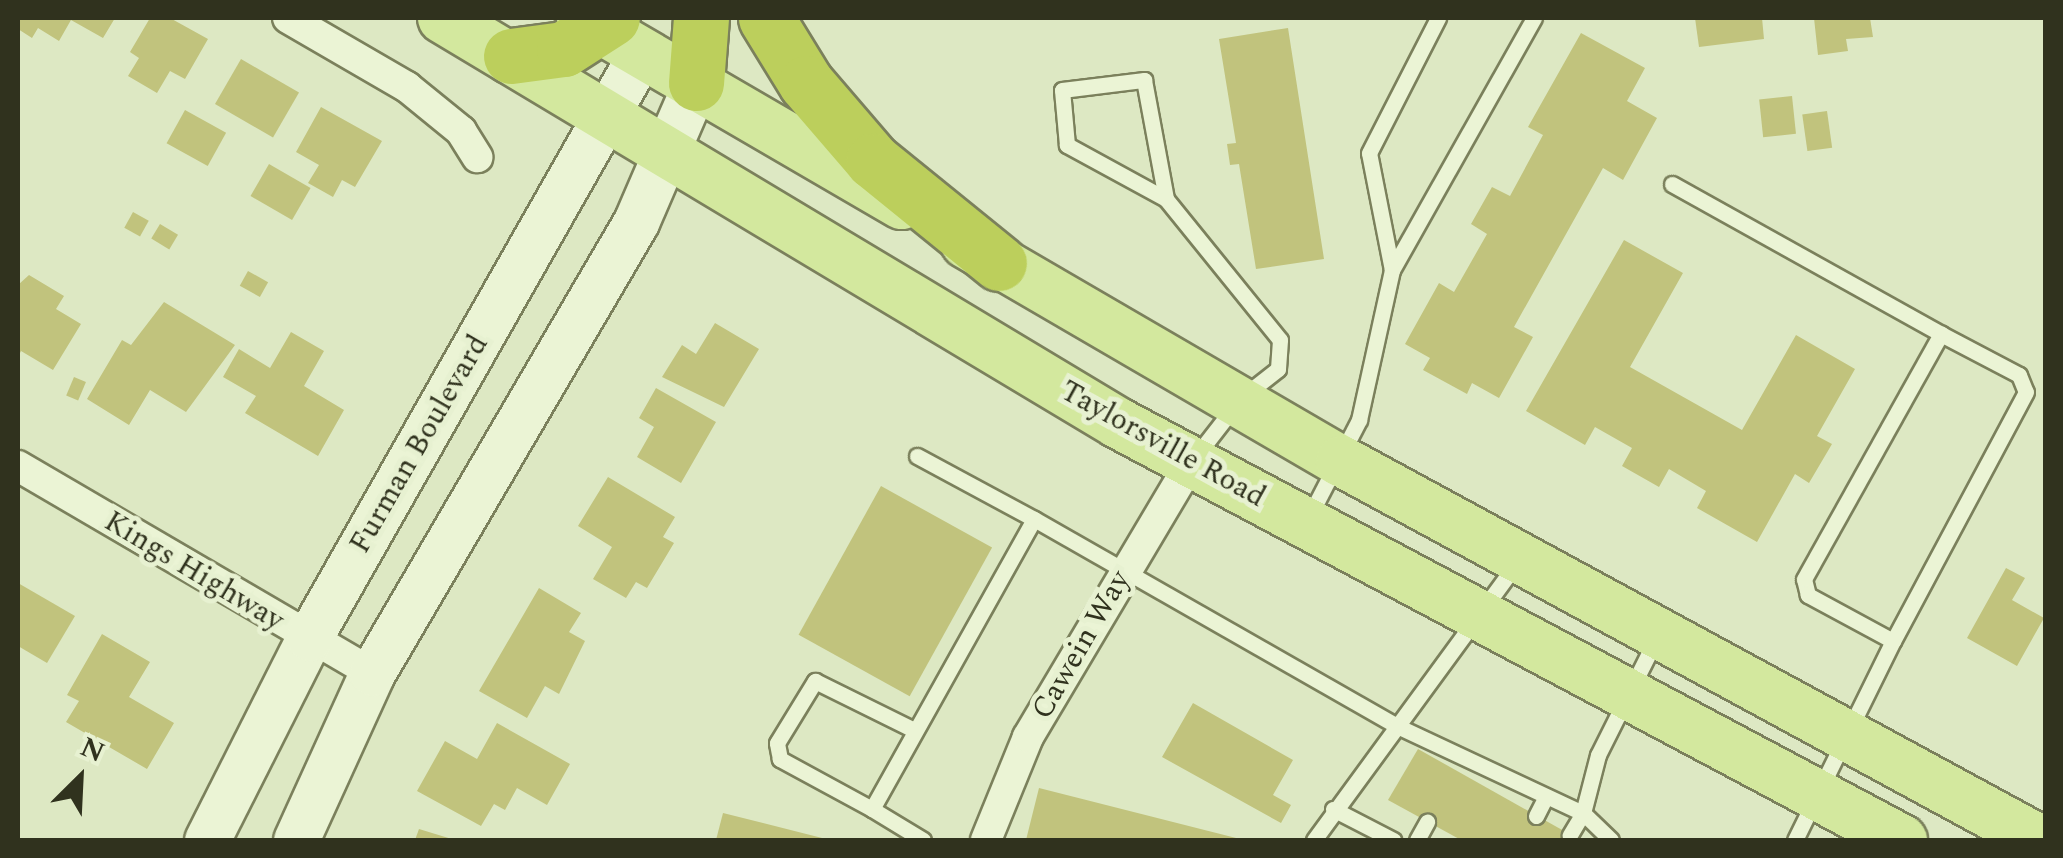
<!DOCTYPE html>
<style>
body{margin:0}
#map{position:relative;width:2063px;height:858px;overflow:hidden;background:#dde8c3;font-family:Spectral,serif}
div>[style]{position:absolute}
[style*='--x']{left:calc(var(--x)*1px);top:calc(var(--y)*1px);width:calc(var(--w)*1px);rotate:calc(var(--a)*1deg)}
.building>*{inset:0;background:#c1c37d;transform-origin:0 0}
.roads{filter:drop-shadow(2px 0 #7b805c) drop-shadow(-2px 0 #7b805c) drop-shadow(0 2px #7b805c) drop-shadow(0 -2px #7b805c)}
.lane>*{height:15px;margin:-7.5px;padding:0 7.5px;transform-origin:7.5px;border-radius:7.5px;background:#ebf4d5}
.street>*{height:30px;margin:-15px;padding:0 15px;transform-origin:15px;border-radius:15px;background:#ebf4d5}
.secondary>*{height:45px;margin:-22.5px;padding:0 22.5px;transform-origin:22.5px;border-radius:22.5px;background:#ebf4d5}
.primary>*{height:50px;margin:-25px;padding:0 25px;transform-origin:25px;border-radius:25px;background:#d3e89e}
.highway>*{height:55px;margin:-27.5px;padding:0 27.5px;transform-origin:27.5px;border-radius:27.5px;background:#bccf5c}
span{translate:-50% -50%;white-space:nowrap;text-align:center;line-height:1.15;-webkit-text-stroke:10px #e7f1d1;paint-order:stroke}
.street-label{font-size:30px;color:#30321e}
.frame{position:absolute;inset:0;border:20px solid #30321e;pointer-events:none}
.north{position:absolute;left:30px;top:728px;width:100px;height:100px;-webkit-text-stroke:8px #e7f1d1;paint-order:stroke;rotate:24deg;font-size:28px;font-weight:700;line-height:40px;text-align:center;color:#30321e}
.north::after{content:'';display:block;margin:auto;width:35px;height:45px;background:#30321e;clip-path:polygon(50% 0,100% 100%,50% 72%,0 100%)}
</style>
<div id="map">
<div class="building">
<div style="clip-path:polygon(18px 18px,115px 18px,103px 38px,71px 20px,59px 41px,38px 28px,32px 38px,18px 29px)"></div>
<div style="clip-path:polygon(150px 18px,170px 18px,208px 39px,185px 79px,170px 71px,157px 93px,128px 76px,139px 58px,130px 52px)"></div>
<div style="clip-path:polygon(1695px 18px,1762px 18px,1764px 39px,1699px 47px)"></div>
<div style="clip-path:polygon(1814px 18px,1870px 18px,1873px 37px,1846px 39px,1848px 51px,1818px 55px)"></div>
<div style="clip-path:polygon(1288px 28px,1324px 259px,1256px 269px,1239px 164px,1230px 165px,1227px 144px,1236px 143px,1219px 39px)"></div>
<div style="clip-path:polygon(1581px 33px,1645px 68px,1627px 101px,1657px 118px,1623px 180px,1603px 168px,1514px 327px,1533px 337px,1499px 398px,1472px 383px,1467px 394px,1423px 370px,1430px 358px,1405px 344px,1439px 283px,1454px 292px,1487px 234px,1471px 224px,1492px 187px,1510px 196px,1543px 135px,1528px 127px)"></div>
<div style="left:241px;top:59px;width:67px;height:52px;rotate:30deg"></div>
<div style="left:1792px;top:96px;width:38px;height:33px;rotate:84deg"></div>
<div style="clip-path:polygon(321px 107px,382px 141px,355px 187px,342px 180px,333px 197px,308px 183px,319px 165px,296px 152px)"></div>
<div style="left:185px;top:110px;width:47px;height:38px;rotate:29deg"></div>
<div style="left:1827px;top:111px;width:37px;height:25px;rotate:82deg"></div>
<div style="left:269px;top:164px;width:48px;height:37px;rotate:30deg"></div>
<div style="left:133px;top:212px;width:18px;height:18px;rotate:29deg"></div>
<div style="left:160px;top:224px;width:21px;height:17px;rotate:31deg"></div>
<div style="clip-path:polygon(1624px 240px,1683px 273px,1630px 367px,1742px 430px,1796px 335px,1855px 369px,1817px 436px,1832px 444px,1809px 483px,1795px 474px,1757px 542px,1697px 508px,1706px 491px,1669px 469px,1659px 487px,1622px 466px,1632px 448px,1595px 427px,1585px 445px,1526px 411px)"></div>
<div style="left:248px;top:271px;width:23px;height:17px;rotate:29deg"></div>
<div style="clip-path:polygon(29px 275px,64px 296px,56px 309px,81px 324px,53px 370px,21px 351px,18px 357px,18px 285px)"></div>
<div style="clip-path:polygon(164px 302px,235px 345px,186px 412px,150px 390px,129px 425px,87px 399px,122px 340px,131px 345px)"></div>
<div style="clip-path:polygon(715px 323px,759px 349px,724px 407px,662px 377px,682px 345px,696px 354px)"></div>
<div style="clip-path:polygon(291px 332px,324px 351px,304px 386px,344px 410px,318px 456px,245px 413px,256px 396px,223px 377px,239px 349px,270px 368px)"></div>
<div style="left:74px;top:377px;width:13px;height:20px;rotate:23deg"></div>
<div style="clip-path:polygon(656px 388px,716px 422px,681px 483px,637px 457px,654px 427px,639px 418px)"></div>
<div style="clip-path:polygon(608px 477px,675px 517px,663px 537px,674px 543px,647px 588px,636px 582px,626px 598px,593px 579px,612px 547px,578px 526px)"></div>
<div style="left:881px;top:486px;width:127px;height:170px;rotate:29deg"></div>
<div style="clip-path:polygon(2006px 568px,2025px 578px,2012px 600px,2044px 618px,2017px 666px,1967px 638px)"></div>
<div style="clip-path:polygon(18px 583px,75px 616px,47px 663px,18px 646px)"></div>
<div style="clip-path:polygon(539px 588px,581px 613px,569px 632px,585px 641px,559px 694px,545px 686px,527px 718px,479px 691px)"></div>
<div style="clip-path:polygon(102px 634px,150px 662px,129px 697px,174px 723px,147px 769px,66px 722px,79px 701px,67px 695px)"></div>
<div style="clip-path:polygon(1193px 703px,1293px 760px,1273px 795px,1291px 805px,1281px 823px,1162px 757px)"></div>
<div style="clip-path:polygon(497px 723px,570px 764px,547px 805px,517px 788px,505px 810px,494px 804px,481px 826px,417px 791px,445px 741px,477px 759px)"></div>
<div style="clip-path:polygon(1418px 749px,1580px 840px,1461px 840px,1388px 800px)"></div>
<div style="clip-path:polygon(1039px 788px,1240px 839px,1239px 840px,1026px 840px)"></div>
<div style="clip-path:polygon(723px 813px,826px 839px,826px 840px,716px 840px)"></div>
<div style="clip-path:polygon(419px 829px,455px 840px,415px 840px)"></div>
</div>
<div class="roads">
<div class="lane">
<div style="--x:1672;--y:184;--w:308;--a:29.1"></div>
<div style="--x:1166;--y:199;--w:113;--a:-151.4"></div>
<div style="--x:1067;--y:145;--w:55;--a:-95.2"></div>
<div style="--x:1062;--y:90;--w:83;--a:-7"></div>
<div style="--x:1144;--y:80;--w:121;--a:79.5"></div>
<div style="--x:1166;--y:199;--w:181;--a:51"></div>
<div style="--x:1280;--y:340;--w:29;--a:94"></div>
<div style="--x:1278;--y:369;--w:47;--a:141.9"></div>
<div style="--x:1241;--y:398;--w:73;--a:127.8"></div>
<div style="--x:1392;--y:270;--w:119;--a:-101.1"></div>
<div style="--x:1369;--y:153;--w:152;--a:-62.9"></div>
<div style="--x:917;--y:456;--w:133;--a:28.3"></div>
<div style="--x:1310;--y:515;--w:107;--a:-62.7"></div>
<div style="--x:1359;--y:420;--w:154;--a:-77.6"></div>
<div style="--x:1392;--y:270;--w:289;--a:-60.6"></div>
<div style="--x:872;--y:809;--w:105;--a:-151.5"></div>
<div style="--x:780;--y:759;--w:16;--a:-101"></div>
<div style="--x:777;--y:743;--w:73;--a:-58.5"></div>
<div style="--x:815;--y:681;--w:110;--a:26.3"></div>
<div style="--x:1333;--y:809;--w:68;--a:27.3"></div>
<div style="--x:1536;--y:816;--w:22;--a:-63"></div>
<div style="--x:923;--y:840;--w:60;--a:-148.7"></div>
<div style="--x:872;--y:809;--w:332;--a:-60.8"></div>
<div style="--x:1034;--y:519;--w:418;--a:29.7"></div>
<div style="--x:1397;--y:726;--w:205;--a:25.1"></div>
<div style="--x:1583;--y:813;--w:26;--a:121"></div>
<div style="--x:1314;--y:840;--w:342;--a:-53.8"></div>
<div style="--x:1417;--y:840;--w:21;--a:-61"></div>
<div style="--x:1611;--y:840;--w:39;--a:-136"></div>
<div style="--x:1583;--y:813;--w:60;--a:-75.5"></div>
<div style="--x:1598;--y:755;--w:132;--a:-63.4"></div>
<div style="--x:1795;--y:840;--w:222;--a:-63.8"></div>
<div style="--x:1893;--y:641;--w:97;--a:-151.6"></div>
<div style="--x:1808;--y:595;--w:16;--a:-104"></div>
<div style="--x:1804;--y:579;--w:281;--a:-60.8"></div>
<div style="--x:1941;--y:334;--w:88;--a:27.7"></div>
<div style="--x:2019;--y:375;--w:18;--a:68"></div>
<div style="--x:2026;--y:392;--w:282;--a:118.1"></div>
</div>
<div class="street">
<div style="--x:288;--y:18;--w:138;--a:30.1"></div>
<div style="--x:407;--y:87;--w:70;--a:39.2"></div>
<div style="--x:461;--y:131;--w:31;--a:58"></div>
<div style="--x:18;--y:466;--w:410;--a:30.3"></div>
<div style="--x:986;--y:840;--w:111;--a:-67.8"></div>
<div style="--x:1028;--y:737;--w:323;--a:-59.3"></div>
</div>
<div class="secondary">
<div style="--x:207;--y:840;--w:226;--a:-63.2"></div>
<div style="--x:309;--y:638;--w:674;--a:-60.39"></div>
<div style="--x:296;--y:840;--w:183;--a:-65.5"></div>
<div style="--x:372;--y:673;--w:523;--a:-59.66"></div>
<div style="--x:636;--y:222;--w:151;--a:-66.7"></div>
</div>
<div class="primary">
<div style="--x:443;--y:18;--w:787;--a:30.96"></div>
<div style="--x:1118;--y:423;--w:888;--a:28.01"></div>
<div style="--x:582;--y:18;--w:370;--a:30.2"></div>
<div style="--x:966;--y:243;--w:434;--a:30.2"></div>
<div style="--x:1341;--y:461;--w:794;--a:28.5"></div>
</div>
<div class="highway">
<div style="--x:766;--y:18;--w:76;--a:58.4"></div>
<div style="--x:806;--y:83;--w:103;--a:49.3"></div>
<div style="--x:873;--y:161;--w:162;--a:39"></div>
<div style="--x:511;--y:56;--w:53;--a:-7.5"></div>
<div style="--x:564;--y:49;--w:57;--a:-32.9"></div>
<div style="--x:696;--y:83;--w:65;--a:-85.6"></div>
</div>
</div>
<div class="street-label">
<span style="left:419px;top:444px;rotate:-60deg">Furman Boulevard</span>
<span style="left:1163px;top:444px;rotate:29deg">Taylorsville Road</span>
<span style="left:194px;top:571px;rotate:31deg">Kings Highway</span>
<span style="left:1081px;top:645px;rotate:-60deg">Cawein Way</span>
</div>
<div class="frame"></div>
<div class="north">N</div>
</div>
